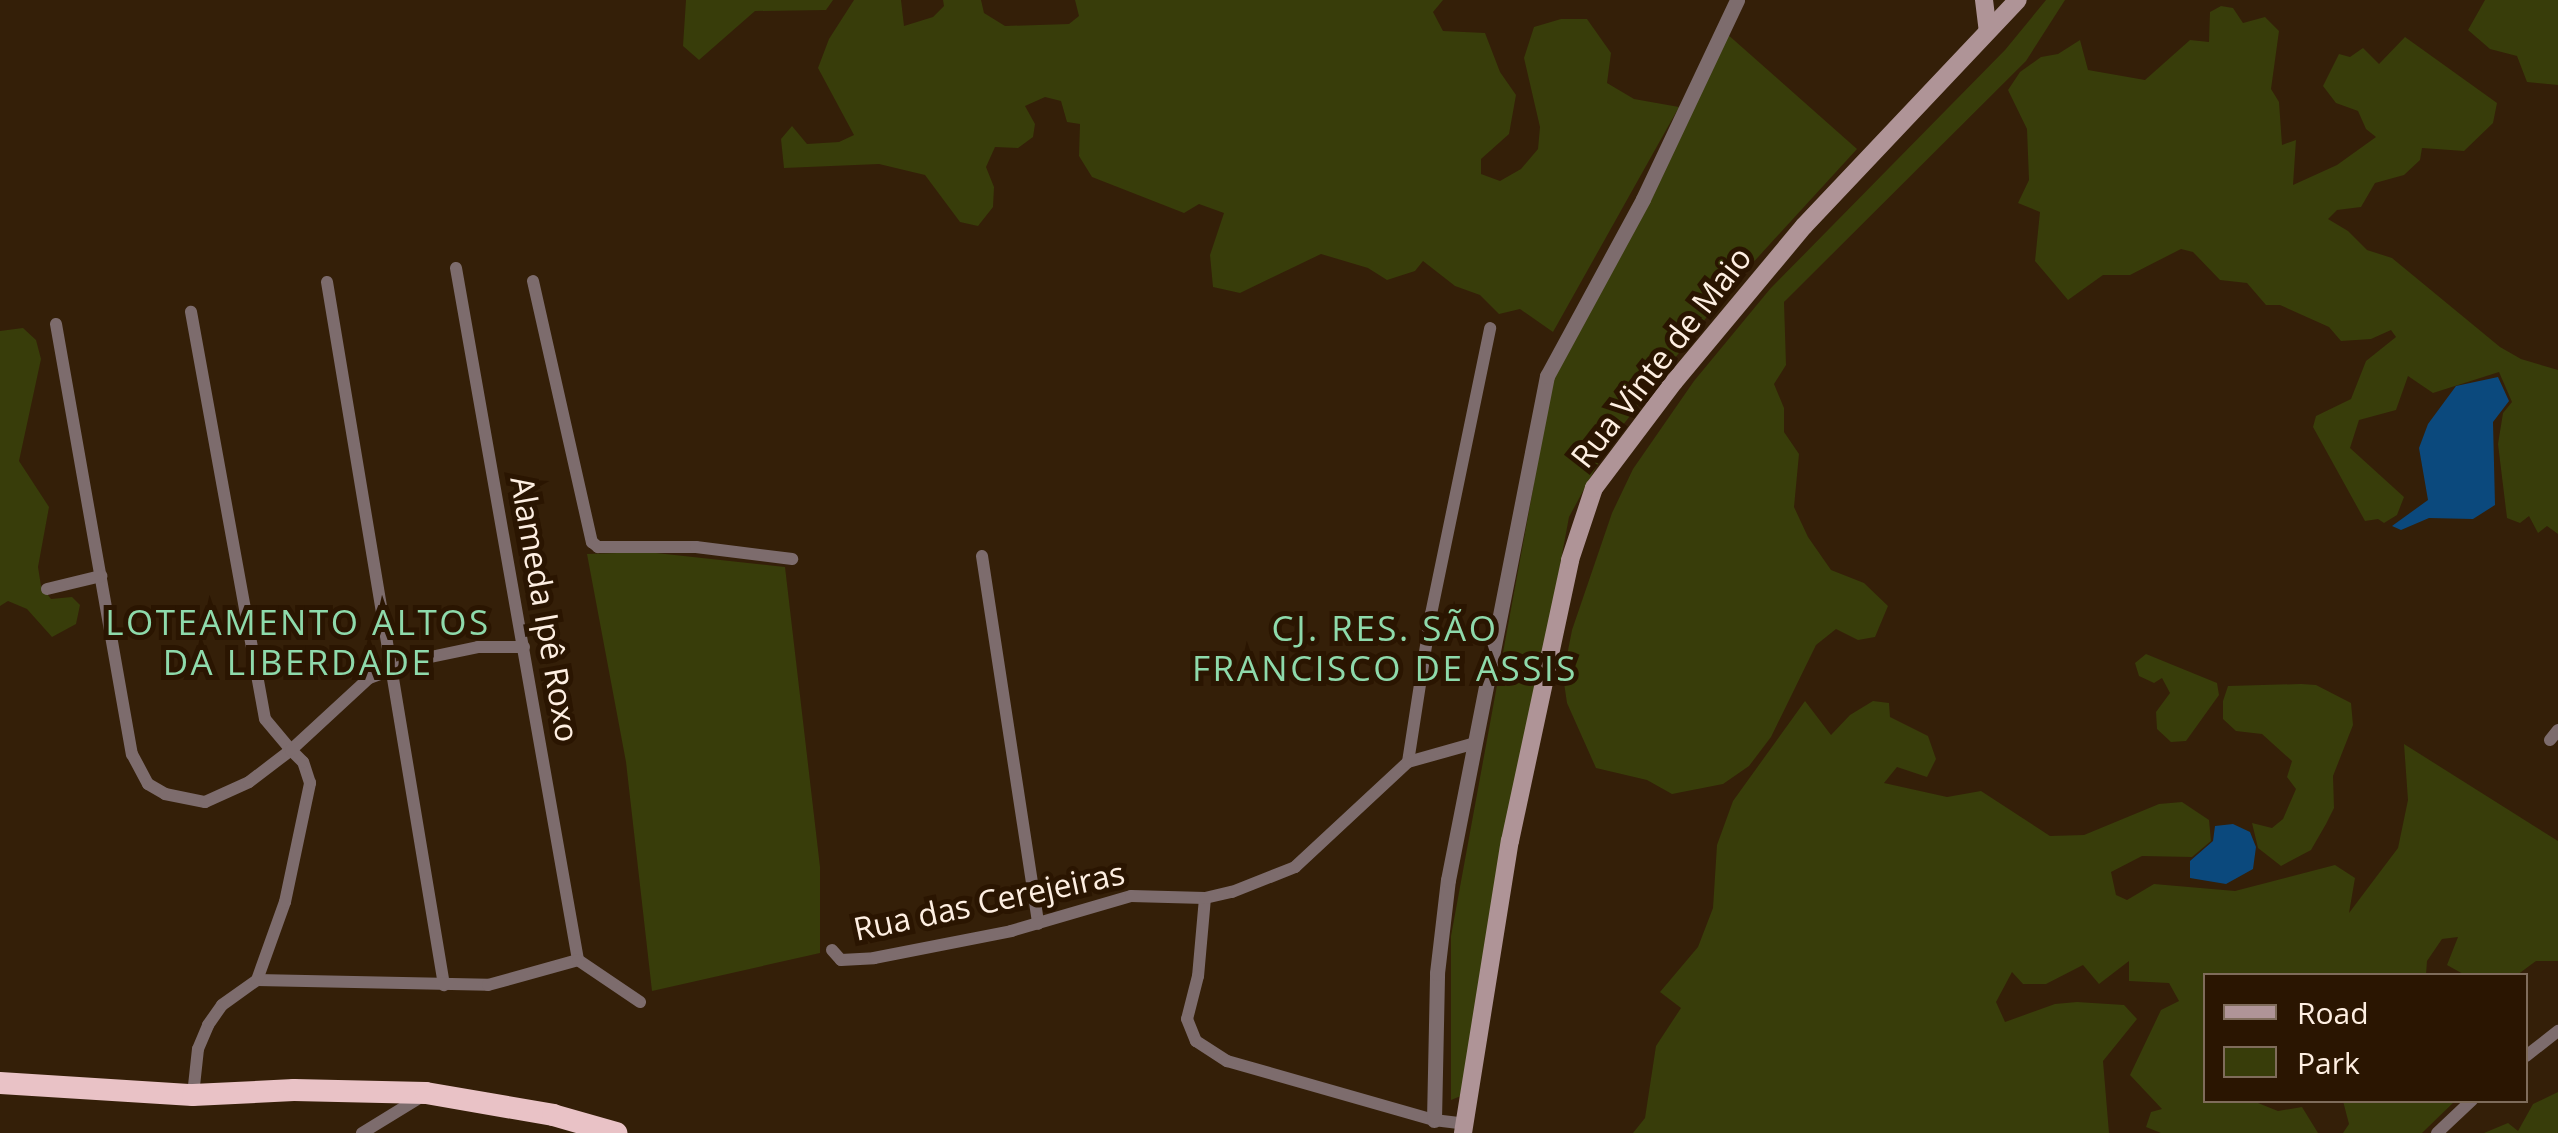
<!DOCTYPE html>
<meta charset="utf-8">
<style>
body{margin:0}
#map{position:relative;width:2558px;height:1133px;overflow:hidden;background:#341f08;font-family:"Open Sans",sans-serif}
div>[style]{position:absolute}
[style*='--x']{left:calc(var(--x)*1px);top:calc(var(--y)*1px);width:calc(var(--w)*1px);rotate:calc(var(--a)*1deg)}
.green>*{inset:0;background:#383d0a}
.water>*{inset:0;background:#0b497d}
.minor>*{height:12px;margin:-6px;padding:0 6px;transform-origin:6px;border-radius:6px;background:#7d6c6d}
.tertiary>*{height:15px;margin:-7.5px;padding:0 7.5px;transform-origin:7.5px;border-radius:7.5px;background:#7d6c6d}
.secondary>*{height:18px;margin:-9px;padding:0 9px;transform-origin:9px;border-radius:9px;background:#af9497}
.trunk>*{height:22px;margin:-11px;padding:0 11px;transform-origin:11px;border-radius:11px;background:#e9c2c6}
span{translate:-50% -50%;white-space:nowrap;text-align:center;line-height:1.15;-webkit-text-stroke:10px #2a1501;paint-order:stroke}
.street-label{font-size:32px;color:#feefe2}
.neighbourhood-label{font-size:35px;color:#8edaab;letter-spacing:2.5px}
.legend{position:absolute;left:2203px;top:973px;width:325px;height:130px;box-sizing:border-box;background:#2a1501;border:2px solid #7f6c5b;margin:0;padding:12px 18px;list-style:none;font-size:30px;color:#feefe2}
.legend li{display:flex;align-items:center;gap:20px;height:50px}
.legend b{width:50px;border:2px solid #7f6c5b}
</style>
<div id="map">
<div class="green">
<div style="clip-path:polygon(686px 0,833px 0,826px 10px,755px 11px,699px 60px,683px 46px)"></div>
<div style="clip-path:polygon(854px 0,901px 0,904px 26px,933px 17px,944px 6px,943px 0,981px 0,984px 13px,1005px 26px,1069px 24px,1079px 16px,1075px 0,1443px 0,1433px 12px,1443px 31px,1485px 33px,1500px 72px,1516px 95px,1509px 134px,1481px 159px,1481px 174px,1500px 181px,1521px 169px,1538px 149px,1540px 127px,1524px 58px,1534px 27px,1561px 19px,1587px 19px,1611px 53px,1607px 83px,1634px 99px,1679px 107px,1553px 332px,1520px 309px,1499px 314px,1480px 295px,1455px 286px,1423px 261px,1415px 271px,1387px 280px,1368px 268px,1321px 254px,1240px 293px,1213px 287px,1210px 255px,1224px 213px,1199px 204px,1184px 213px,1092px 177px,1079px 156px,1080px 124px,1067px 122px,1061px 101px,1045px 97px,1025px 106px,1035px 124px,1033px 137px,1018px 148px,995px 147px,986px 167px,994px 187px,993px 207px,978px 226px,960px 222px,925px 175px,879px 164px,784px 168px,781px 139px,792px 126px,807px 144px,839px 142px,854px 135px,818px 68px,829px 39px)"></div>
<div style="clip-path:polygon(2046px 0,2065px 0,2026px 61px,1784px 302px,1786px 365px,1774px 384px,1784px 408px,1784px 432px,1799px 454px,1794px 507px,1808px 537px,1831px 570px,1864px 583px,1888px 606px,1875px 637px,1858px 640px,1836px 629px,1816px 645px,1771px 737px,1749px 766px,1723px 784px,1672px 794px,1647px 780px,1596px 768px,1567px 703px,1563px 676px,1572px 630px,1612px 513px,1633px 469px,1694px 381px,1770px 289px,2005px 50px)"></div>
<div style="clip-path:polygon(2485px 0,2558px 0,2558px 85px,2527px 82px,2517px 56px,2490px 49px,2468px 30px)"></div>
<div style="clip-path:polygon(2221px 6px,2233px 8px,2243px 23px,2265px 17px,2279px 31px,2271px 89px,2279px 102px,2282px 145px,2296px 140px,2293px 185px,2337px 165px,2376px 137px,2366px 129px,2358px 111px,2336px 103px,2323px 86px,2339px 54px,2350px 57px,2363px 48px,2379px 64px,2405px 37px,2497px 103px,2493px 123px,2464px 151px,2422px 148px,2420px 160px,2404px 175px,2375px 183px,2361px 207px,2337px 210px,2328px 219px,2348px 231px,2367px 250px,2392px 258px,2500px 347px,2521px 359px,2558px 370px,2558px 534px,2547px 526px,2538px 533px,2529px 516px,2520px 523px,2507px 518px,2498px 444px,2503px 413px,2512px 402px,2499px 372px,2433px 393px,2408px 376px,2396px 410px,2359px 420px,2350px 448px,2404px 497px,2397px 515px,2384px 523px,2378px 519px,2365px 521px,2313px 427px,2316px 416px,2351px 399px,2366px 361px,2396px 337px,2391px 330px,2371px 339px,2341px 341px,2329px 327px,2280px 305px,2266px 305px,2247px 283px,2220px 280px,2193px 252px,2181px 249px,2130px 275px,2103px 275px,2068px 300px,2035px 261px,2040px 212px,2018px 203px,2029px 180px,2027px 129px,2008px 90px,2020px 72px,2041px 57px,2058px 54px,2080px 40px,2088px 70px,2145px 80px,2190px 40px,2209px 42px,2210px 12px)"></div>
<div style="clip-path:polygon(1726px 33px,1857px 149px,1727px 291px,1609px 443px,1569px 517px,1461px 1096px,1451px 1100px,1451px 936px,1533px 489px,1548px 378px)"></div>
<div style="clip-path:polygon(23px 328px,36px 340px,41px 359px,19px 461px,49px 507px,38px 567px,41px 586px,51px 599px,72px 597px,80px 605px,76px 624px,52px 637px,27px 609px,8px 601px,0 606px,0 331px)"></div>
<div style="clip-path:polygon(647px 552px,785px 567px,820px 867px,820px 953px,652px 991px,626px 762px,587px 554px)"></div>
<div style="clip-path:polygon(2146px 654px,2217px 683px,2219px 695px,2186px 741px,2171px 742px,2157px 729px,2156px 712px,2170px 693px,2162px 678px,2154px 683px,2139px 676px,2135px 663px)"></div>
<div style="clip-path:polygon(2301px 684px,2316px 685px,2351px 703px,2353px 725px,2333px 776px,2334px 808px,2326px 824px,2311px 850px,2281px 866px,2258px 848px,2252px 823px,2272px 828px,2283px 819px,2296px 789px,2287px 777px,2292px 761px,2262px 734px,2236px 731px,2223px 719px,2223px 701px,2228px 686px)"></div>
<div style="clip-path:polygon(1805px 701px,1831px 735px,1850px 715px,1873px 701px,1889px 703px,1890px 717px,1928px 736px,1936px 759px,1927px 777px,1897px 767px,1884px 783px,1947px 797px,1981px 791px,2050px 836px,2084px 835px,2159px 804px,2182px 802px,2209px 820px,2211px 841px,2192px 857px,2142px 856px,2111px 872px,2116px 895px,2127px 900px,2154px 884px,2235px 891px,2335px 865px,2355px 878px,2349px 913px,2398px 848px,2408px 800px,2404px 744px,2558px 841px,2558px 961px,2536px 961px,2517px 975px,2465px 975px,2447px 965px,2458px 937px,2442px 939px,2427px 961px,2426px 975px,2206px 976px,2206px 1100px,2253px 1101px,2278px 1111px,2302px 1107px,2318px 1133px,2161px 1133px,2146px 1127px,2151px 1112px,2162px 1109px,2130px 1075px,2161px 1010px,2179px 1001px,2169px 983px,2129px 981px,2129px 961px,2099px 984px,2083px 965px,2046px 984px,2023px 984px,2012px 972px,1996px 1002px,2005px 1022px,2055px 1004px,2077px 1002px,2124px 1005px,2137px 1019px,2103px 1061px,2109px 1133px,1633px 1133px,1645px 1118px,1656px 1046px,1681px 1008px,1660px 992px,1698px 947px,1713px 908px,1717px 845px,1733px 801px)"></div>
<div style="clip-path:polygon(2558px 1092px,2558px 1133px,2484px 1133px,2508px 1123px,2518px 1131px,2533px 1104px)"></div>
<div style="clip-path:polygon(2343px 1101px,2343px 1100px,2455px 1101px,2422px 1133px,2343px 1133px,2349px 1124px)"></div>
</div>
<div class="water">
<div style="clip-path:polygon(2498px 377px,2509px 401px,2493px 422px,2495px 505px,2473px 519px,2429px 518px,2401px 530px,2392px 526px,2428px 500px,2419px 448px,2428px 424px,2456px 386px)"></div>
<div style="clip-path:polygon(2233px 824px,2250px 832px,2256px 847px,2253px 869px,2226px 884px,2190px 878px,2190px 861px,2213px 841px,2215px 826px)"></div>
</div>
<div class="minor">
<div style="--x:456;--y:268;--w:703;--a:80"></div>
<div style="--x:533;--y:281;--w:268;--a:77.3"></div>
<div style="--x:592;--y:542;--w:8;--a:40"></div>
<div style="--x:598;--y:547;--w:98;--a:0"></div>
<div style="--x:696;--y:547;--w:97;--a:7.1"></div>
<div style="--x:327;--y:282;--w:713;--a:80.55"></div>
<div style="--x:56;--y:324;--w:437;--a:80"></div>
<div style="--x:132;--y:754;--w:34;--a:62"></div>
<div style="--x:148;--y:784;--w:20;--a:30"></div>
<div style="--x:165;--y:794;--w:41;--a:11.3"></div>
<div style="--x:205;--y:802;--w:48;--a:-24.4"></div>
<div style="--x:249;--y:782;--w:53;--a:-37.3"></div>
<div style="--x:291;--y:750;--w:40;--a:-130"></div>
<div style="--x:265;--y:719;--w:414;--a:-100.3"></div>
<div style="--x:982;--y:556;--w:372;--a:81.3"></div>
<div style="--x:47;--y:589;--w:56;--a:-13.5"></div>
<div style="--x:2550;--y:740;--w:13;--a:-51"></div>
<div style="--x:1408;--y:762;--w:150;--a:-81.2"></div>
<div style="--x:1431;--y:614;--w:292;--a:-78.3"></div>
<div style="--x:1205;--y:898;--w:78;--a:95.1"></div>
<div style="--x:1198;--y:976;--w:44;--a:104.3"></div>
<div style="--x:1187;--y:1019;--w:24;--a:68"></div>
<div style="--x:1196;--y:1041;--w:37;--a:33"></div>
<div style="--x:1227;--y:1061;--w:215;--a:15.9"></div>
<div style="--x:1434;--y:1120;--w:31;--a:7"></div>
<div style="--x:832;--y:950;--w:13;--a:48"></div>
<div style="--x:841;--y:960;--w:33;--a:-3"></div>
<div style="--x:874;--y:958;--w:140;--a:-11.1"></div>
<div style="--x:1011;--y:931;--w:125;--a:-16.3"></div>
<div style="--x:1131;--y:896;--w:74;--a:1.5"></div>
<div style="--x:1205;--y:898;--w:28;--a:-13"></div>
<div style="--x:1232;--y:892;--w:68;--a:-21.6"></div>
<div style="--x:1295;--y:867;--w:154;--a:-42.9"></div>
<div style="--x:1408;--y:762;--w:66;--a:-15.7"></div>
<div style="--x:257;--y:980;--w:231;--a:1.2"></div>
<div style="--x:488;--y:985;--w:93;--a:-15.5"></div>
<div style="--x:578;--y:960;--w:75;--a:34.1"></div>
<div style="--x:2526;--y:1056;--w:41;--a:-38"></div>
<div style="--x:193;--y:1095;--w:46;--a:-83.8"></div>
<div style="--x:198;--y:1049;--w:26;--a:-67"></div>
<div style="--x:208;--y:1025;--w:24;--a:-55"></div>
<div style="--x:222;--y:1005;--w:43;--a:-35.5"></div>
<div style="--x:257;--y:980;--w:83;--a:-70.3"></div>
<div style="--x:285;--y:902;--w:122;--a:-78.1"></div>
<div style="--x:310;--y:783;--w:22;--a:-108"></div>
<div style="--x:303;--y:762;--w:17;--a:-135"></div>
<div style="--x:291;--y:750;--w:106;--a:-42.7"></div>
<div style="--x:369;--y:678;--w:55;--a:-20.1"></div>
<div style="--x:421;--y:659;--w:58;--a:-11.9"></div>
<div style="--x:478;--y:647;--w:46;--a:0"></div>
<div style="--x:362;--y:1133;--w:73;--a:-31.5"></div>
<div style="--x:2437;--y:1133;--w:48;--a:-43.3"></div>
</div>
<div class="tertiary">
<div style="--x:1434;--y:1120;--w:147;--a:-88.8"></div>
<div style="--x:1437;--y:973;--w:94;--a:-83.3"></div>
<div style="--x:1448;--y:880;--w:514;--a:-78.89"></div>
<div style="--x:1547;--y:376;--w:201;--a:-61.5"></div>
<div style="--x:1643;--y:199;--w:220;--a:-64.7"></div>
</div>
<div class="secondary">
<div style="--x:1984;--y:0;--w:31;--a:83"></div>
<div style="--x:1463;--y:1133;--w:296;--a:-80.9"></div>
<div style="--x:1510;--y:841;--w:287;--a:-77.9"></div>
<div style="--x:1570;--y:560;--w:76;--a:-71.6"></div>
<div style="--x:1594;--y:488;--w:133;--a:-53"></div>
<div style="--x:1674;--y:382;--w:203;--a:-50.2"></div>
<div style="--x:1804;--y:226;--w:311;--a:-46.6"></div>
</div>
<div class="trunk">
<div style="--x:0;--y:1083;--w:193;--a:3.6"></div>
<div style="--x:193;--y:1095;--w:101;--a:-2.8"></div>
<div style="--x:294;--y:1090;--w:132;--a:1.3"></div>
<div style="--x:426;--y:1093;--w:129;--a:9.8"></div>
<div style="--x:553;--y:1115;--w:66;--a:15.9"></div>
</div>
<div class="street-label">
<span style="left:1661px;top:357px;rotate:-52deg">Rua Vinte de Maio</span>
<span style="left:545px;top:609px;rotate:80deg">Alameda Ipê Roxo</span>
<span style="left:989px;top:901px;rotate:-12deg">Rua das Cerejeiras</span>
</div>
<div class="neighbourhood-label">
<span style="left:298px;top:642px">LOTEAMENTO ALTOS<br>DA LIBERDADE</span>
<span style="left:1385px;top:648px">CJ. RES. SÃO<br>FRANCISCO DE ASSIS</span>
</div>
<ul class="legend">
<li><b style="height:12px;background:#af9497"></b>Road</li>
<li><b style="height:28px;background:#383d0a"></b>Park</li>
</ul>
</div>
